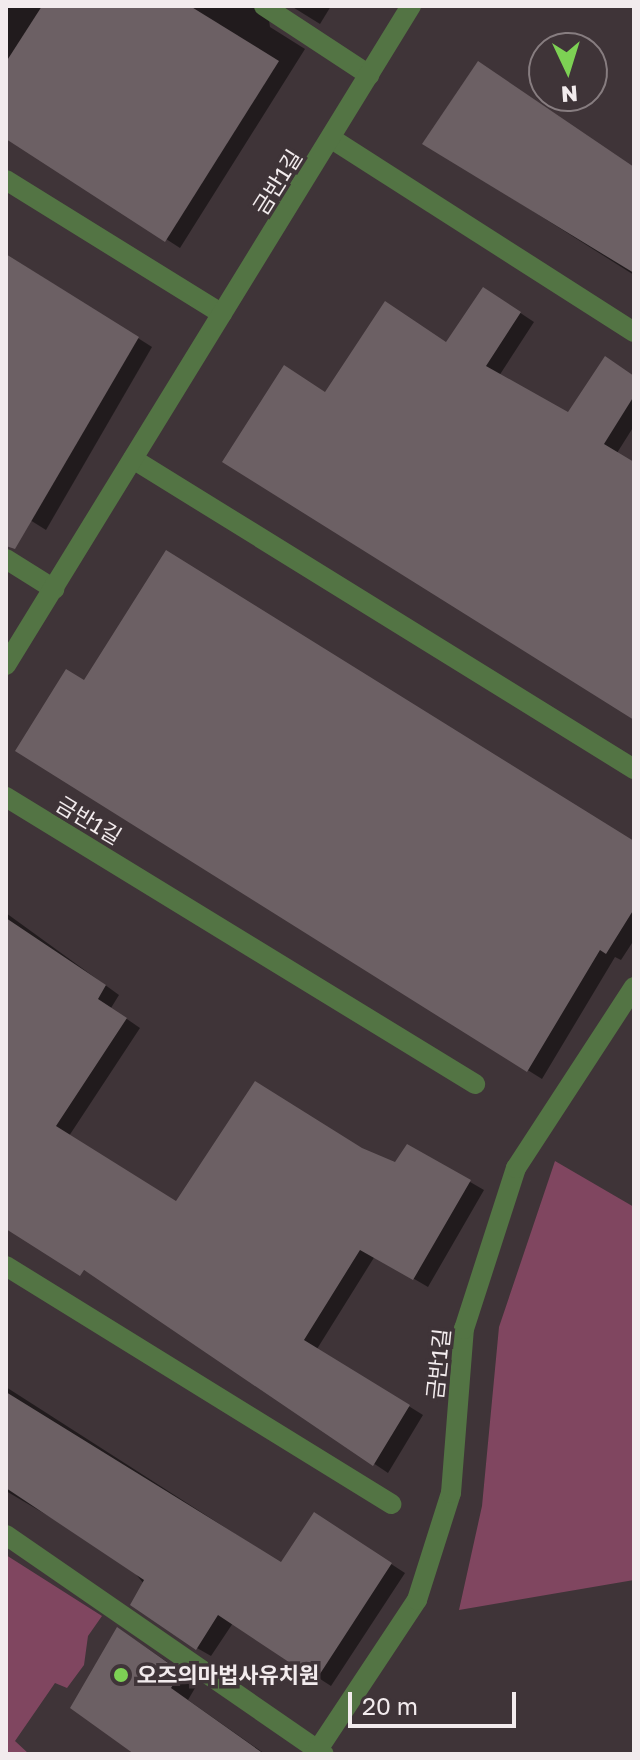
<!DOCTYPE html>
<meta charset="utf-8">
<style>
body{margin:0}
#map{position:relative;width:640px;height:1760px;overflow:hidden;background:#3f3438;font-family:"Golos Text","Noto Sans KR",sans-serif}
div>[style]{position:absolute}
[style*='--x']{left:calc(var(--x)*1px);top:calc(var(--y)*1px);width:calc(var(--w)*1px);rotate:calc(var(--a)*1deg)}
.green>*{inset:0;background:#804660}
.shadow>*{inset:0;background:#0007}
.building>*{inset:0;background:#6c6064}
.minor>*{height:20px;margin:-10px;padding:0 10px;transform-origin:10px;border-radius:10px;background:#537444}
.dots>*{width:22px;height:22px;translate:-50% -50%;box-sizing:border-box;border:4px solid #3f3438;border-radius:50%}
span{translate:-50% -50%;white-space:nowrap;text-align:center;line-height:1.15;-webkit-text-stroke:7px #3f3438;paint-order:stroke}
.street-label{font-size:22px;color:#f2ebed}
.poi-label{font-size:22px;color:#f2ebed;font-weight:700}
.left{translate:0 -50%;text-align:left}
.frame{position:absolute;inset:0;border:8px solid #f2ebed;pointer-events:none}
.north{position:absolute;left:528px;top:32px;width:80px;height:80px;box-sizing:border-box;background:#3f3438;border:2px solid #877d80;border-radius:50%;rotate:176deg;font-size:22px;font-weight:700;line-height:32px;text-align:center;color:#f2ebed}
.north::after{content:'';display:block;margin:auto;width:28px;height:36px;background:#7dd154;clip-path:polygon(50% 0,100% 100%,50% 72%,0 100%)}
.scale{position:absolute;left:348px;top:1692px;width:168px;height:36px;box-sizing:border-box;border:4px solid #f2ebed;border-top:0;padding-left:10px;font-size:24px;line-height:28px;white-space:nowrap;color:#f2ebed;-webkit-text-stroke:6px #3f3438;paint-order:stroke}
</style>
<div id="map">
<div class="green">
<div style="clip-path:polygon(555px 1161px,634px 1207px,634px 1580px,459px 1610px,482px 1506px,499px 1327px)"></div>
<div style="clip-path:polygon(6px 1555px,102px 1616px,88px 1636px,84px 1665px,67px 1688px,55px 1683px,15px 1741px,29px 1754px,6px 1754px)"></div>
</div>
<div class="shadow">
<div style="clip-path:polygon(6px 6px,267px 6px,270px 27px,305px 49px,180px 248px,6px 136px)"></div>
<div style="clip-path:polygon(291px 6px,331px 6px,320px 24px)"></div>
<div style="clip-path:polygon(425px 143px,634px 168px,634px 275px)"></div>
<div style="clip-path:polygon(6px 254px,152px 347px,46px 530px,6px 505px)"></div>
<div style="clip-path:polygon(498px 298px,534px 322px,499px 376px,569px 415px,634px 376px,634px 426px,617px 453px,634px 464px,634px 718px,326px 394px,448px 344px)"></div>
<div style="clip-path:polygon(85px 682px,634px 843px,634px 940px,621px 960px,615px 957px,542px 1079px,17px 751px)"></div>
<div style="clip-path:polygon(6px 913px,119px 995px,111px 1008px,140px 1028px,69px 1136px,177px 1204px,365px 1152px,396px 1165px,408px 1146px,484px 1190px,428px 1287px,375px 1256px,317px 1349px,423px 1415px,388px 1473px,98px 1278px,6px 1226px)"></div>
<div style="clip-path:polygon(6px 1387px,282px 1564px,328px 1523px,405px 1573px,331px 1686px,233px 1623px,211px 1656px,197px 1648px,125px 1561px,6px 1491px)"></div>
<div style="clip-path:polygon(135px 1640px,198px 1683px,188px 1700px,265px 1754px,138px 1754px)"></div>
</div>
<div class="building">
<div style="clip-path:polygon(42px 6px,190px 6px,279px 61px,165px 242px,6px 139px,6px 62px)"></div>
<div style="clip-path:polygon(478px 61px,634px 167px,634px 273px,422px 144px)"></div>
<div style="clip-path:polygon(6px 254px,139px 337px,15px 549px,6px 546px)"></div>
<div style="clip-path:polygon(483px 287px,521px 312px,486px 366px,568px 412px,605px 356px,634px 376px,634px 396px,604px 444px,634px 462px,634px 720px,222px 462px,284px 365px,325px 392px,385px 301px,446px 342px)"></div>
<div style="clip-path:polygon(166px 550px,634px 841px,634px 909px,606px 954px,600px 950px,527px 1072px,15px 751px,66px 669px,84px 680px)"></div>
<div style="clip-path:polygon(6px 918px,106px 985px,98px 999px,127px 1018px,56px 1126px,176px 1201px,255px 1081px,362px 1148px,395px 1162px,407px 1144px,471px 1180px,413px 1280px,360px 1250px,304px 1340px,410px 1405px,373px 1466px,84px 1270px,80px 1276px,6px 1229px)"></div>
<div style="clip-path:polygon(6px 1392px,281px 1562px,314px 1512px,392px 1563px,316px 1680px,218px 1615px,196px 1650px,130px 1605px,144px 1580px,6px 1488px)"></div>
<div style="clip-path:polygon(117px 1627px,181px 1672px,171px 1688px,264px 1754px,134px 1754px,70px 1708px)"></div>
</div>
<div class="minor">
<div style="--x:264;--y:6;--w:126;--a:33.3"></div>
<div style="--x:332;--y:139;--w:358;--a:32.6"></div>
<div style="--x:6;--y:180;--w:254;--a:31.8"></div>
<div style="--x:133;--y:459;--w:589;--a:31.75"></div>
<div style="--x:6;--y:559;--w:57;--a:32"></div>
<div style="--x:6;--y:665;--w:774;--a:-58.43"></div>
<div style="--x:6;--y:797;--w:550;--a:31.46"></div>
<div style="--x:6;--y:1266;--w:453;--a:31.7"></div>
<div style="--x:6;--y:1535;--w:386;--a:34.6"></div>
<div style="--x:315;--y:1754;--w:185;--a:-56.5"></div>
<div style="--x:417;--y:1600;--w:112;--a:-72.4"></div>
<div style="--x:451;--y:1493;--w:165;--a:-85.5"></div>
<div style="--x:464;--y:1329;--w:169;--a:-72.1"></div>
<div style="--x:516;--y:1168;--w:216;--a:-56.9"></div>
</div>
<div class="dots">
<div style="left:121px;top:1675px;background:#7dd154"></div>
</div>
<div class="street-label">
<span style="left:277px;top:182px;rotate:-58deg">금반1길</span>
<span style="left:89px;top:820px;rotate:31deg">금반1길</span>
<span style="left:438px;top:1364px;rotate:-84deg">금반1길</span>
</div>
<div class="poi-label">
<span class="left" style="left:137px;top:1675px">오즈의마법사유치원</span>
</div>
<div class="frame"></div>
<div class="north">N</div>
<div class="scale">20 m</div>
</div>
